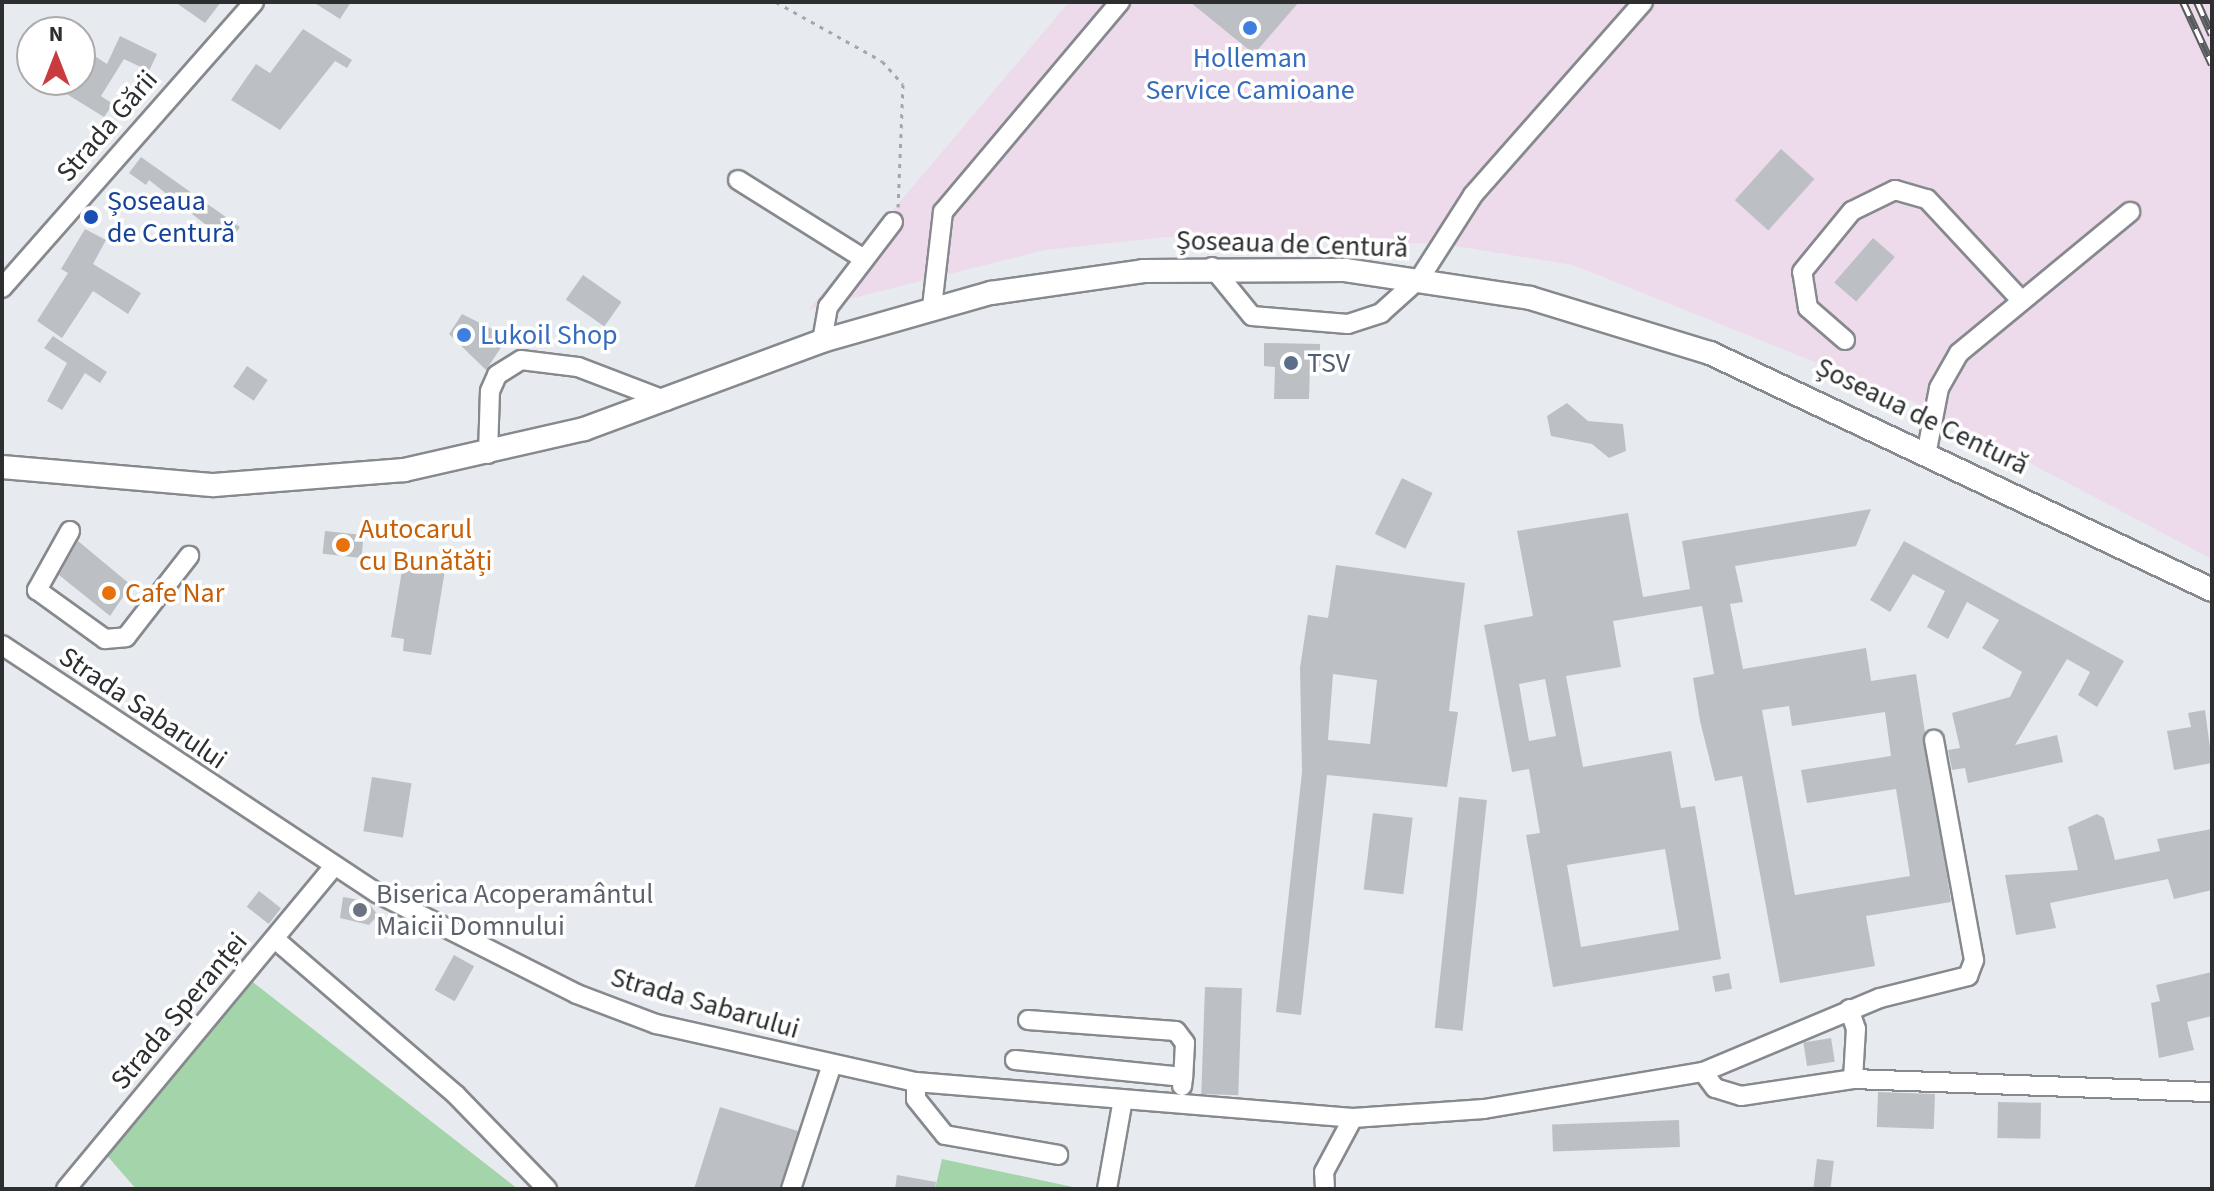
<!DOCTYPE html>
<meta charset="utf-8">
<style>
body{margin:0}
#map{position:relative;width:2214px;height:1191px;overflow:hidden;background:#e7ebf0;font-family:"Source Sans 3",sans-serif}
div>[style]{position:absolute}
[style*='--x']{left:calc(var(--x)*1px);top:calc(var(--y)*1px);width:calc(var(--w)*1px);rotate:calc(var(--a)*1deg)}
.industrial>*{inset:0;background:#eddaea}
.green>*{inset:0;background:#a4d4aa}
.building>*{inset:0;background:#bcc0c4;transform-origin:0 0}
.path>*{height:3px;margin-top:-1.5px;transform-origin:0;background:repeating-linear-gradient(90deg,#a3a7aa 0 4px,transparent 0 10px)}
.roads{filter:drop-shadow(2px 0 #86898d) drop-shadow(-2px 0 #86898d) drop-shadow(0 2px #86898d) drop-shadow(0 -2px #86898d)}
.minor>*{height:18px;margin:-9px;padding:0 9px;transform-origin:9px;border-radius:9px;background:#fff}
.major>*{height:22px;margin:-11px;padding:0 11px;transform-origin:11px;border-radius:11px;background:#fff}
.rail>*{height:8px;margin-top:-4px;transform-origin:0;background:repeating-linear-gradient(90deg,#fff 0 15px,#585b5d 0 30px);box-sizing:border-box;border-block:2px solid #585b5d}
.dots>*{width:22px;height:22px;translate:-50% -50%;box-sizing:border-box;border:4px solid #fff;border-radius:50%}
span{translate:-50% -50%;white-space:nowrap;text-align:center;line-height:1.15;-webkit-text-stroke:7px #fff;paint-order:stroke}
.shop-label{font-size:28px;color:#366cbe}
.left{translate:0 -50%;text-align:left}
.street-label{font-size:28px;color:#2c2e2f}
.transit-label{font-size:28px;color:#164399}
.service-label{font-size:28px;color:#4e5e75}
.food-label{font-size:28px;color:#c56008}
.worship-label{font-size:28px;color:#5b616d}
.frame{position:absolute;inset:0;border:4px solid #2c2e2f;pointer-events:none}
.north{position:absolute;left:16px;top:16px;width:80px;height:80px;box-sizing:border-box;background:#fff;border:2px solid #ababac;border-radius:50%;rotate:0deg;font-size:22px;font-weight:700;line-height:32px;text-align:center;color:#2c2e2f}
.north::after{content:'';display:block;margin:auto;width:28px;height:36px;background:#ca3b40;clip-path:polygon(50% 0,100% 100%,50% 72%,0 100%)}
</style>
<div id="map">
<div class="industrial">
<div style="clip-path:polygon(1069px 2px,2212px 2px,2212px 559px,1912px 401px,1573px 265px,1443px 244px,1167px 237px,1045px 250px,809px 309px)"></div>
</div>
<div class="green">
<div style="clip-path:polygon(236px 969px,518px 1189px,136px 1189px,97px 1144px)"></div>
<div style="clip-path:polygon(942px 1159px,1082px 1189px,935px 1189px)"></div>
</div>
<div class="building">
<div style="clip-path:polygon(175px 2px,221px 2px,205px 23px)"></div>
<div style="clip-path:polygon(313px 2px,351px 2px,340px 19px)"></div>
<div style="clip-path:polygon(1190px 2px,1299px 2px,1254px 54px)"></div>
<div style="clip-path:polygon(303px 29px,352px 60px,347px 68px,335px 61px,280px 130px,231px 100px,256px 64px,270px 73px)"></div>
<div style="clip-path:polygon(120px 36px,157px 54px,149px 71px,124px 59px,101px 96px,113px 104px,104px 117px,44px 80px,80px 80px,90px 53px,107px 64px)"></div>
<div style="left:1781px;top:149px;width:45px;height:69px;rotate:42deg"></div>
<div style="clip-path:polygon(141px 157px,240px 227px,229px 243px,149px 180px,146px 185px,129px 173px)"></div>
<div style="clip-path:polygon(85px 229px,106px 240px,93px 264px,141px 293px,128px 314px,93px 291px,62px 338px,37px 321px,68px 273px,61px 269px)"></div>
<div style="left:1873px;top:238px;width:29px;height:59px;rotate:41deg"></div>
<div style="left:583px;top:275px;width:47px;height:30px;rotate:35deg"></div>
<div style="clip-path:polygon(462px 314px,508px 337px,486px 370px,449px 334px)"></div>
<div style="clip-path:polygon(53px 336px,107px 372px,100px 383px,85px 373px,62px 410px,47px 401px,67px 363px,44px 348px)"></div>
<div style="clip-path:polygon(1264px 343px,1320px 344px,1320px 367px,1310px 366px,1309px 399px,1274px 399px,1275px 367px,1264px 366px)"></div>
<div style="left:247px;top:366px;width:25px;height:25px;rotate:34deg"></div>
<div style="clip-path:polygon(1567px 403px,1588px 421px,1623px 424px,1626px 451px,1609px 458px,1592px 444px,1551px 436px,1547px 416px)"></div>
<div style="left:1402px;top:478px;width:34px;height:62px;rotate:26deg"></div>
<div style="clip-path:polygon(evenodd,1871px 509px,1856px 546px,1735px 566px,1743px 602px,1730px 604px,1743px 669px,1866px 648px,1871px 681px,1916px 674px,1951px 902px,1866px 916px,1875px 966px,1780px 983px,1742px 776px,1715px 781px,1700px 721px,1693px 678px,1714px 674px,1702px 606px,1613px 621px,1621px 667px,1566px 676px,1583px 767px,1671px 751px,1681px 808px,1695px 806px,1721px 959px,1553px 987px,1526px 835px,1540px 833px,1529px 769px,1512px 772px,1484px 625px,1533px 616px,1517px 531px,1628px 513px,1643px 597px,1690px 589px,1682px 541px,1871px 509px,1545px 679px,1556px 736px,1529px 741px,1519px 684px,1545px 679px,1871px 509px,1789px 706px,1792px 726px,1885px 712px,1891px 756px,1801px 770px,1807px 803px,1896px 789px,1910px 876px,1795px 895px,1762px 710px,1789px 706px,1871px 509px,1665px 849px,1679px 930px,1581px 947px,1567px 865px,1665px 849px)"></div>
<div style="left:325px;top:531px;width:39px;height:23px;rotate:6deg"></div>
<div style="clip-path:polygon(78px 541px,131px 585px,110px 616px,59px 575px)"></div>
<div style="clip-path:polygon(1904px 541px,2124px 661px,2097px 707px,2078px 695px,2090px 672px,2067px 659px,2015px 745px,2057px 735px,2063px 762px,1968px 783px,1965px 768px,1952px 770px,1948px 750px,1960px 748px,1952px 713px,2010px 697px,2022px 672px,1982px 648px,1999px 620px,1967px 602px,1948px 639px,1927px 627px,1945px 591px,1913px 574px,1890px 612px,1870px 600px)"></div>
<div style="clip-path:polygon(403px 564px,445px 570px,431px 655px,403px 651px,404px 639px,391px 637px)"></div>
<div style="clip-path:polygon(evenodd,1336px 565px,1465px 583px,1449px 711px,1458px 712px,1447px 787px,1327px 775px,1301px 1015px,1276px 1012px,1302px 772px,1300px 668px,1308px 615px,1328px 618px,1336px 565px,1333px 674px,1377px 680px,1370px 744px,1328px 740px,1333px 674px)"></div>
<div style="clip-path:polygon(2205px 710px,2212px 763px,2174px 770px,2167px 731px,2191px 727px,2188px 713px)"></div>
<div style="left:372px;top:777px;width:40px;height:55px;rotate:9deg"></div>
<div style="left:1459px;top:797px;width:28px;height:232px;rotate:6deg"></div>
<div style="left:1373px;top:813px;width:40px;height:77px;rotate:7deg"></div>
<div style="clip-path:polygon(2097px 814px,2104px 818px,2115px 860px,2160px 851px,2157px 839px,2212px 829px,2212px 890px,2174px 899px,2168px 879px,2050px 903px,2056px 928px,2016px 935px,2005px 875px,2078px 870px,2068px 827px)"></div>
<div style="left:259px;top:891px;width:28px;height:20px;rotate:38deg"></div>
<div style="clip-path:polygon(343px 897px,367px 901px,378px 915px,369px 925px,340px 918px)"></div>
<div style="left:454px;top:955px;width:23px;height:40px;rotate:29deg"></div>
<div style="clip-path:polygon(2212px 972px,2212px 1016px,2187px 1022px,2194px 1050px,2159px 1058px,2151px 1003px,2160px 1001px,2156px 985px)"></div>
<div style="left:1729px;top:973px;width:16px;height:17px;rotate:79deg"></div>
<div style="left:1205px;top:987px;width:37px;height:107px;rotate:2deg"></div>
<div style="left:1831px;top:1038px;width:24px;height:28px;rotate:81deg"></div>
<div style="left:1878px;top:1092px;width:57px;height:35px;rotate:2deg"></div>
<div style="left:1998px;top:1102px;width:43px;height:36px;rotate:1deg"></div>
<div style="clip-path:polygon(720px 1107px,798px 1131px,779px 1189px,694px 1189px)"></div>
<div style="left:1679px;top:1120px;width:27px;height:127px;rotate:88deg"></div>
<div style="left:1817px;top:1159px;width:17px;height:30px;rotate:7deg"></div>
<div style="clip-path:polygon(897px 1175px,936px 1182px,935px 1189px,895px 1189px)"></div>
</div>
<div class="path">
<div style="--x:776;--y:2;--w:121;--a:29.1"></div>
<div style="--x:882;--y:61;--w:31;--a:48"></div>
<div style="--x:903;--y:84;--w:123;--a:92.3"></div>
</div>
<div class="roads">
<div class="minor">
<div style="--x:738;--y:180;--w:149;--a:32.1"></div>
<div style="--x:1212;--y:267;--w:63;--a:50.8"></div>
<div style="--x:1252;--y:316;--w:96;--a:4.8"></div>
<div style="--x:1348;--y:324;--w:35;--a:-18"></div>
<div style="--x:1381;--y:313;--w:52;--a:-41.9"></div>
<div style="--x:1420;--y:278;--w:98;--a:-57.4"></div>
<div style="--x:1473;--y:195;--w:257;--a:-48.6"></div>
<div style="--x:2;--y:288;--w:381;--a:-48.6"></div>
<div style="--x:932;--y:307;--w:96;--a:-83.4"></div>
<div style="--x:943;--y:212;--w:275;--a:-49.9"></div>
<div style="--x:1845;--y:340;--w:49;--a:-139.1"></div>
<div style="--x:1808;--y:308;--w:36;--a:-99"></div>
<div style="--x:1802;--y:272;--w:79;--a:-50.7"></div>
<div style="--x:1852;--y:211;--w:48;--a:-26"></div>
<div style="--x:1895;--y:190;--w:33;--a:16"></div>
<div style="--x:1927;--y:199;--w:134;--a:47.1"></div>
<div style="--x:822;--y:341;--w:35;--a:-80"></div>
<div style="--x:828;--y:307;--w:107;--a:-52.6"></div>
<div style="--x:1927;--y:450;--w:63;--a:-79"></div>
<div style="--x:1939;--y:388;--w:40;--a:-60.3"></div>
<div style="--x:1959;--y:353;--w:222;--a:-39.5"></div>
<div style="--x:488;--y:454;--w:63;--a:-88.2"></div>
<div style="--x:490;--y:391;--w:17;--a:-66"></div>
<div style="--x:497;--y:375;--w:28;--a:-32"></div>
<div style="--x:521;--y:360;--w:57;--a:7"></div>
<div style="--x:578;--y:367;--w:95;--a:20.9"></div>
<div style="--x:70;--y:531;--w:68;--a:119.2"></div>
<div style="--x:37;--y:590;--w:84;--a:35.8"></div>
<div style="--x:105;--y:639;--w:21;--a:-5"></div>
<div style="--x:126;--y:637;--w:103;--a:-52.1"></div>
<div style="--x:2;--y:645;--w:450;--a:33.5"></div>
<div style="--x:377;--y:893;--w:224;--a:26.8"></div>
<div style="--x:577;--y:994;--w:85;--a:20.8"></div>
<div style="--x:656;--y:1024;--w:266;--a:12.6"></div>
<div style="--x:916;--y:1082;--w:438;--a:4.7"></div>
<div style="--x:1353;--y:1118;--w:131;--a:-3.9"></div>
<div style="--x:1484;--y:1109;--w:222;--a:-9.6"></div>
<div style="--x:1703;--y:1072;--w:192;--a:-22.7"></div>
<div style="--x:1880;--y:998;--w:91;--a:-14"></div>
<div style="--x:1968;--y:976;--w:17;--a:-69"></div>
<div style="--x:1974;--y:960;--w:224;--a:-100.3"></div>
<div style="--x:276;--y:940;--w:238;--a:40.7"></div>
<div style="--x:456;--y:1095;--w:131;--a:45.9"></div>
<div style="--x:1028;--y:1020;--w:148;--a:4.3"></div>
<div style="--x:1176;--y:1031;--w:15;--a:53"></div>
<div style="--x:1185;--y:1043;--w:34;--a:93"></div>
<div style="--x:1015;--y:1060;--w:169;--a:5.8"></div>
<div style="--x:1183;--y:1077;--w:9;--a:96"></div>
<div style="--x:1703;--y:1072;--w:20;--a:53"></div>
<div style="--x:1715;--y:1088;--w:27;--a:17"></div>
<div style="--x:1741;--y:1096;--w:113;--a:-8.6"></div>
<div style="--x:1853;--y:1079;--w:50;--a:-86.6"></div>
<div style="--x:1856;--y:1029;--w:21;--a:-109"></div>
<div style="--x:1853;--y:1079;--w:359;--a:2.1"></div>
<div style="--x:916;--y:1082;--w:17;--a:90"></div>
<div style="--x:916;--y:1099;--w:46;--a:51.1"></div>
<div style="--x:945;--y:1135;--w:115;--a:10"></div>
<div style="--x:66;--y:1189;--w:418;--a:-50.3"></div>
<div style="--x:791;--y:1189;--w:128;--a:-71.8"></div>
<div style="--x:1107;--y:1189;--w:91;--a:-79.9"></div>
<div style="--x:1325;--y:1189;--w:17;--a:-93"></div>
<div style="--x:1324;--y:1172;--w:61;--a:-61.8"></div>
</div>
<div class="major">
<div style="--x:2;--y:467;--w:213;--a:4.9"></div>
<div style="--x:214;--y:485;--w:191;--a:-4.5"></div>
<div style="--x:404;--y:470;--w:185;--a:-12.8"></div>
<div style="--x:584;--y:429;--w:254;--a:-20.3"></div>
<div style="--x:822;--y:341;--w:176;--a:-15.9"></div>
<div style="--x:991;--y:293;--w:154;--a:-8.2"></div>
<div style="--x:1143;--y:271;--w:202;--a:-0.3"></div>
<div style="--x:1345;--y:270;--w:187;--a:8.6"></div>
<div style="--x:1530;--y:298;--w:188;--a:17"></div>
<div style="--x:1710;--y:353;--w:555;--a:25.27"></div>
</div>
</div>
<div class="rail">
<div style="--x:2183;--y:2;--w:69;--a:65.3"></div>
<div style="--x:2197;--y:2;--w:36;--a:66"></div>
</div>
<div class="dots">
<div style="left:1250px;top:28px;background:#3f7fe0"></div>
<div style="left:91px;top:217px;background:#1a4fb4"></div>
<div style="left:464px;top:335px;background:#3f7fe0"></div>
<div style="left:1291px;top:363px;background:#5c6f8a"></div>
<div style="left:343px;top:545px;background:#e8710a"></div>
<div style="left:109px;top:593px;background:#e8710a"></div>
<div style="left:360px;top:910px;background:#6b7280"></div>
</div>
<div class="shop-label">
<span style="left:1250px;top:74px">Holleman<br>Service Camioane</span>
<span class="left" style="left:480px;top:335px">Lukoil Shop</span>
</div>
<div class="street-label">
<span style="left:107px;top:126px;rotate:-49deg">Strada Gării</span>
<span style="left:1292px;top:244px;rotate:2deg">Șoseaua de Centură</span>
<span style="left:1922px;top:416px;rotate:26deg">Șoseaua de Centură</span>
<span style="left:143px;top:708px;rotate:34deg">Strada Sabarului</span>
<span style="left:705px;top:1003px;rotate:16deg">Strada Sabarului</span>
<span style="left:179px;top:1011px;rotate:-50deg">Strada Speranței</span>
</div>
<div class="transit-label">
<span class="left" style="left:107px;top:217px">Șoseaua<br>de Centură</span>
</div>
<div class="service-label">
<span class="left" style="left:1307px;top:363px">TSV</span>
</div>
<div class="food-label">
<span class="left" style="left:359px;top:545px">Autocarul<br>cu Bunătăți</span>
<span class="left" style="left:125px;top:593px">Cafe Nar</span>
</div>
<div class="worship-label">
<span class="left" style="left:376px;top:910px">Biserica Acoperamântul<br>Maicii Domnului</span>
</div>
<div class="frame"></div>
<div class="north">N</div>
</div>
